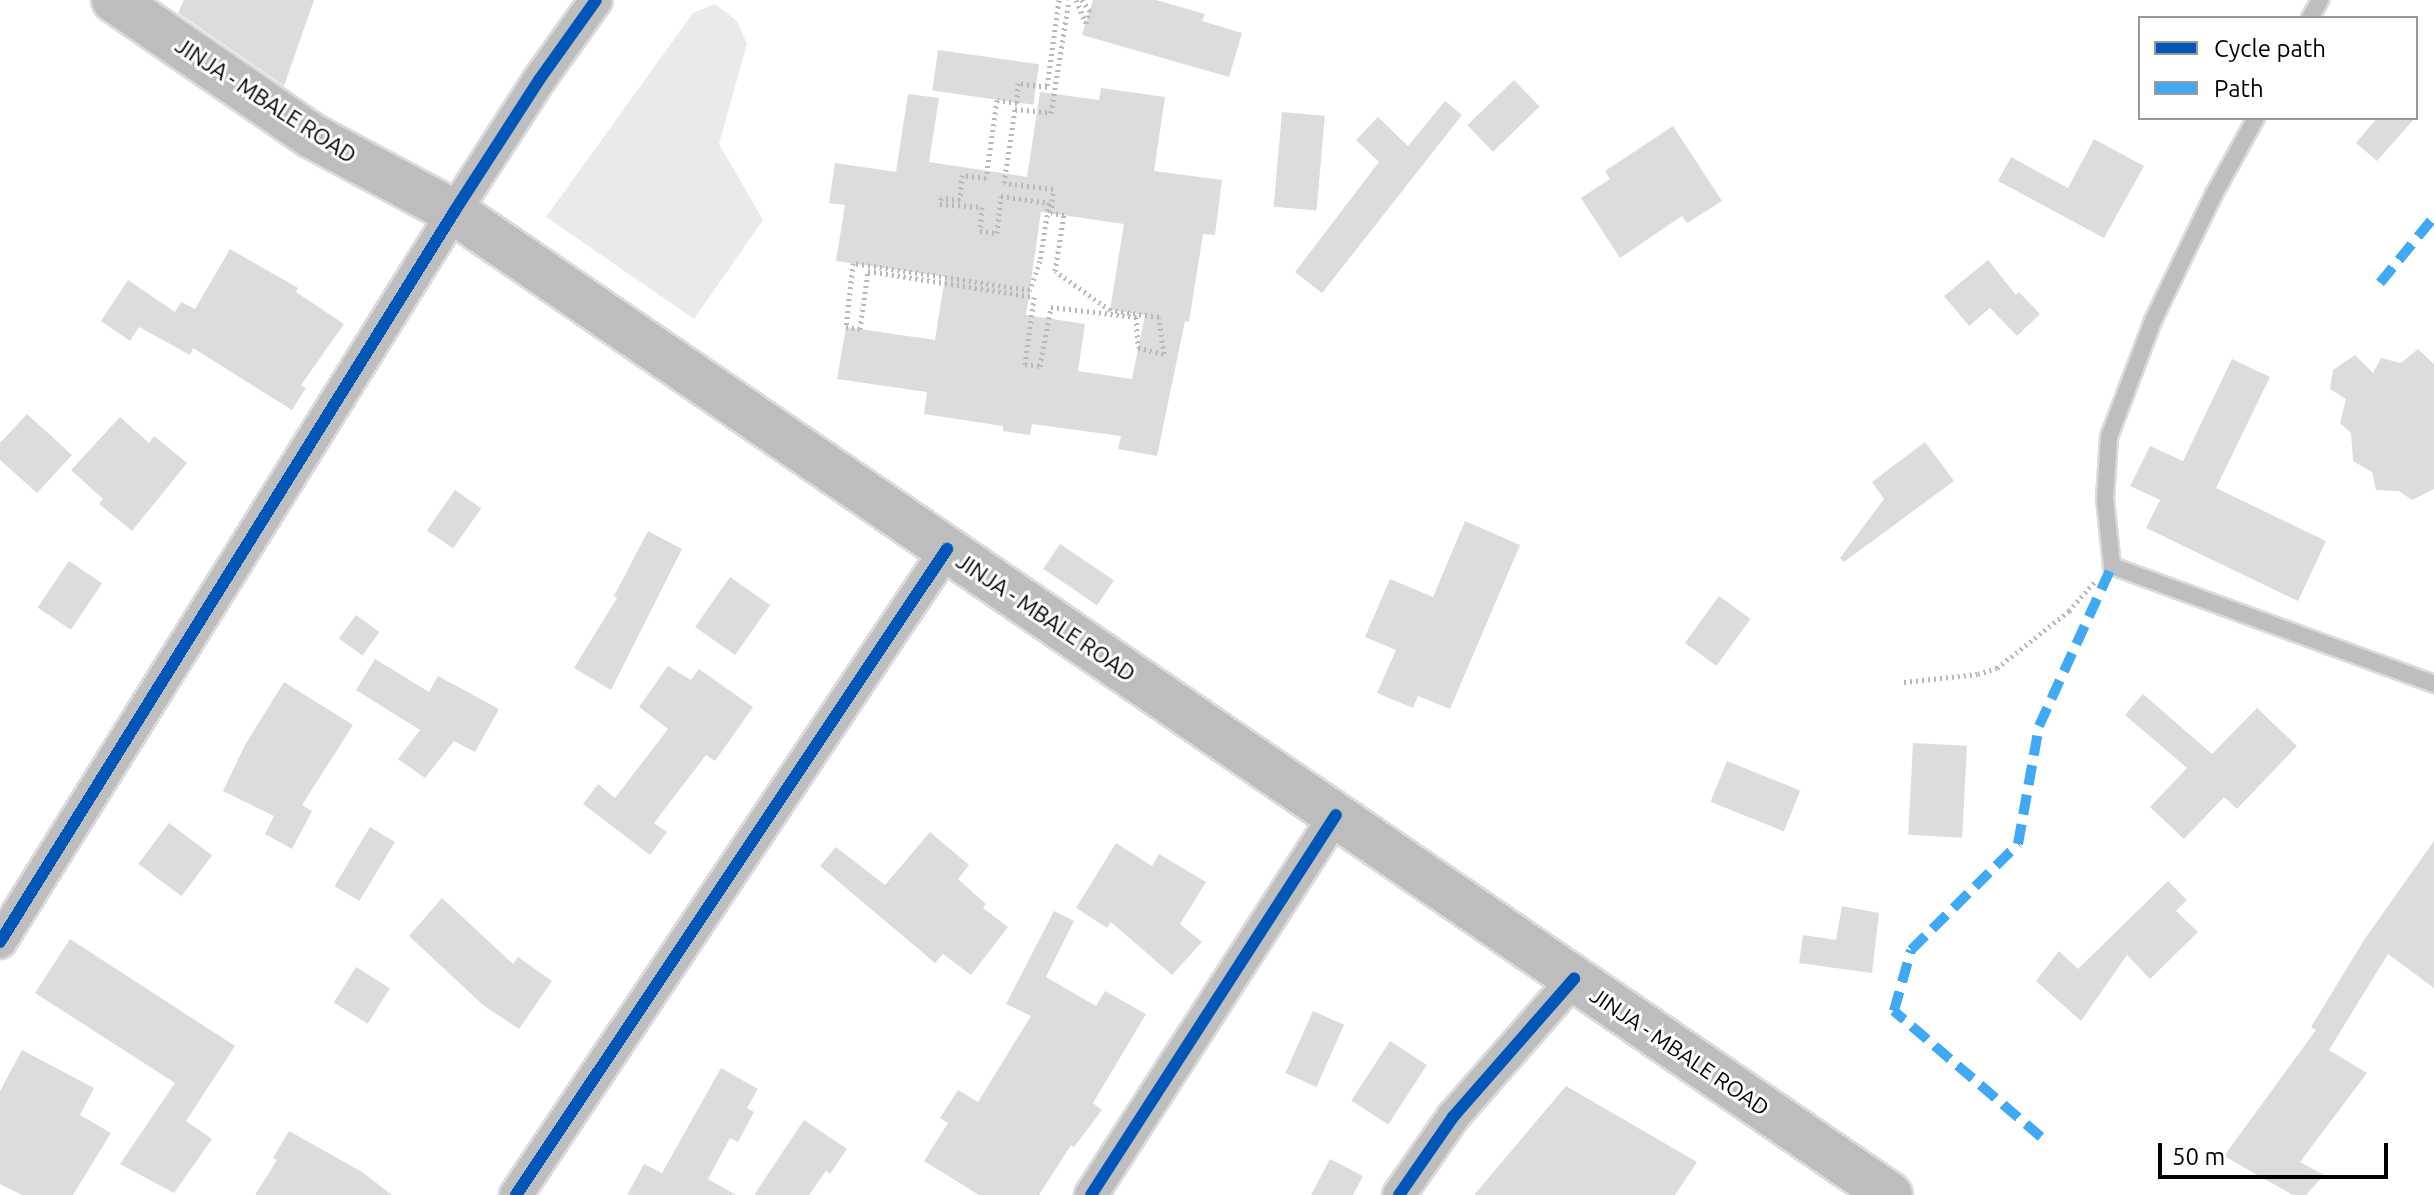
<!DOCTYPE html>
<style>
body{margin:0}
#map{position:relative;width:2434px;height:1195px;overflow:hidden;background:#fff;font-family:Ubuntu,sans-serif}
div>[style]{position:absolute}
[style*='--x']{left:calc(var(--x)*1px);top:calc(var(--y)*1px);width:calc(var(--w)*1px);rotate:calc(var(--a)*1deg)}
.green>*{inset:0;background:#eaeaea}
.building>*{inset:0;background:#dcdcdc;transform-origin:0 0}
.path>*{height:5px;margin-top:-2.5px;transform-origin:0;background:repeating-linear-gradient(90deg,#b8b8b8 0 2px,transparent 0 6px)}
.roads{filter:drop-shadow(2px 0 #dbdbdb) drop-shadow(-2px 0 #dbdbdb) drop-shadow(0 2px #dbdbdb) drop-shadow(0 -2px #dbdbdb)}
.lane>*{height:16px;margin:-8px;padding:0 8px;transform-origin:8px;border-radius:8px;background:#bebebe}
.street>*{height:32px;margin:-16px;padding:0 16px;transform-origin:16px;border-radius:16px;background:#bebebe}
.primary>*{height:44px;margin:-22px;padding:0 22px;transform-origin:22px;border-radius:22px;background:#bdbdbd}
.quiet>*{height:10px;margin-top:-5px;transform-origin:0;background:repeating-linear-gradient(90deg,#3fa9f5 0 20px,transparent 0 30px)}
.cycleway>*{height:12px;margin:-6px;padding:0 6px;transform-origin:6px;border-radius:6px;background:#0057b8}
span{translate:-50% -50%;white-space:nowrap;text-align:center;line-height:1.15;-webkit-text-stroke:6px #fff;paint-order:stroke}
.street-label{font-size:22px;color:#000}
.legend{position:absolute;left:2138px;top:16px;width:280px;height:104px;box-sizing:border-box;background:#fff;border:2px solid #999;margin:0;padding:10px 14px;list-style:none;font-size:24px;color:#000}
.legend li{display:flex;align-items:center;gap:16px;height:40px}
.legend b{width:40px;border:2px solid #999}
.scale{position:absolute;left:2158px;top:1143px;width:230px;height:36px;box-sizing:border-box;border:4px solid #000;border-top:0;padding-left:10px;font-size:24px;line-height:28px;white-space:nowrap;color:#000;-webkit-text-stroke:6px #fff;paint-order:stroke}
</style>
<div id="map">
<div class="green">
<div style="clip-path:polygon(715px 4px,737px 21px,747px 44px,719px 144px,763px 220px,694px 319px,546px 217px,693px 13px)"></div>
</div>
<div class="building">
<div style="clip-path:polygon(184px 0,314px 0,284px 86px,178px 13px)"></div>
<div style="clip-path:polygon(1093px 0,1156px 0,1205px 14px,1202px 21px,1242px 33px,1229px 77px,1082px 35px)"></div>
<div style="left:938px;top:50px;width:102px;height:41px;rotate:8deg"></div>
<div style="left:1514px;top:80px;width:37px;height:65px;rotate:46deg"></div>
<div style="clip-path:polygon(evenodd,1101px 88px,1165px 97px,1154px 171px,1222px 180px,1215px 235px,1203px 234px,1189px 322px,1185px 321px,1157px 456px,1118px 449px,1121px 436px,1032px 424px,1030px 435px,1003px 431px,1003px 426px,924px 414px,927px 392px,837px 379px,846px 327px,935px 340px,945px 277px,836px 261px,845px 205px,829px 203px,835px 163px,896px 172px,908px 94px,939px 98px,929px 162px,1027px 177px,1040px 92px,1099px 100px,1101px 88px,1041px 212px,1124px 224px,1110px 310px,1145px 315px,1132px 379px,1078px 371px,1085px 324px,1026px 315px,1041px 212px)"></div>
<div style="clip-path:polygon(1445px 101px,1462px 115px,1322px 293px,1295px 272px,1379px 162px,1356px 140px,1378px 117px,1408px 146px)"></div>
<div style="left:1282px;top:112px;width:43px;height:95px;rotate:5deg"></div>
<div style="clip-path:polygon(2377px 118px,2415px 118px,2377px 161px,2356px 143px)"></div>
<div style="clip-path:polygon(1673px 126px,1722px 201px,1687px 223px,1682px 216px,1620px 258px,1581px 198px,1610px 179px,1605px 171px)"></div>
<div style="clip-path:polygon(2094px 139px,2144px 166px,2104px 238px,1998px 181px,2011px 157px,2068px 188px)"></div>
<div style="clip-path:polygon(230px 249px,298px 288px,296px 292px,344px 324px,301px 385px,306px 388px,292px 410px,193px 348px,190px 355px,139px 327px,130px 341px,101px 321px,128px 280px,175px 312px,181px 302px,195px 309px)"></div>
<div style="clip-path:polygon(1988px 260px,2016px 295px,2019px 292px,2040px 314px,2017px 336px,1990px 308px,1969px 326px,1944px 296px)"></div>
<div style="clip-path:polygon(2418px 349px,2434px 364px,2434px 489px,2412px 500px,2399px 491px,2376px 490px,2372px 472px,2353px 461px,2351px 433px,2340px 423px,2346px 399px,2330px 389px,2333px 370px,2355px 355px,2373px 373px,2381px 358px,2401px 363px)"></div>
<div style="clip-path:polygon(2232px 359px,2270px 377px,2216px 488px,2326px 541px,2298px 601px,2146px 528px,2160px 500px,2130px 486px,2150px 446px,2183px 461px)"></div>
<div style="clip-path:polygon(27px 414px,72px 455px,37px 493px,0 460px,0 443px)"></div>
<div style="clip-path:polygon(120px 417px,149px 443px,154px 436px,187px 463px,132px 531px,99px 504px,103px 499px,71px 470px)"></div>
<div style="clip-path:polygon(1925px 442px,1954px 481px,1844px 562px,1840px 558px,1884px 499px,1872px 482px)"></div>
<div style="left:455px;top:490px;width:32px;height:49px;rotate:35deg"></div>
<div style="clip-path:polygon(1465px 521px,1520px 545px,1450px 709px,1418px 696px,1413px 708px,1377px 693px,1396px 650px,1365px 637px,1390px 579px,1433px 597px)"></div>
<div style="clip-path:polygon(648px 531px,682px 549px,611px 690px,574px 668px,617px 598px,614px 596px)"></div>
<div style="left:1060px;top:544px;width:65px;height:30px;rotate:34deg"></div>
<div style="left:69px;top:561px;width:40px;height:56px;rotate:34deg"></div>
<div style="left:730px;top:577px;width:49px;height:61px;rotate:35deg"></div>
<div style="left:1719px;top:596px;width:39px;height:58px;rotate:36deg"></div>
<div style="left:356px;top:615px;width:29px;height:29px;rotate:36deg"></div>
<div style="clip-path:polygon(375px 659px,429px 692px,438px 676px,499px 709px,475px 752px,454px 741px,425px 778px,398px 759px,420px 730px,356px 690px)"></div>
<div style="clip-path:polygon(668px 666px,691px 680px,699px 669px,753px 707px,715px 761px,706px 755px,654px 823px,667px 832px,650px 855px,583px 804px,598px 784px,615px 798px,668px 729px,639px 707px)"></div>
<div style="clip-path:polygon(284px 682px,353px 725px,302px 805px,312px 811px,292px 849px,265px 834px,274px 816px,223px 791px,245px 745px)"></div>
<div style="clip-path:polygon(2143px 694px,2212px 754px,2257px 708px,2297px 746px,2237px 809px,2224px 797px,2184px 839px,2150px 807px,2187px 768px,2125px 715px)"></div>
<div style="left:1913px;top:743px;width:54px;height:92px;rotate:3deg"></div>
<div style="left:1727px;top:761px;width:79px;height:44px;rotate:22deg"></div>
<div style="left:169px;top:823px;width:54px;height:51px;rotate:37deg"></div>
<div style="left:370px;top:827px;width:29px;height:69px;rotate:31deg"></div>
<div style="clip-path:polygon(930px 832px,969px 865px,958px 879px,986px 904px,983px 908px,1008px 927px,971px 975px,943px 954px,935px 963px,820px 866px,836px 847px,885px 885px)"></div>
<div style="clip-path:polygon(2434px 841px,2434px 988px,2388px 954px,2329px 1050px,2367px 1073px,2300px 1162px,2324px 1175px,2306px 1195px,2293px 1195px,2224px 1156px,2316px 1030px,2311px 1027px,2364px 940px)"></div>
<div style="clip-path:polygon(1116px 843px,1152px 866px,1159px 854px,1206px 882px,1180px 924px,1202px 942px,1172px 975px,1111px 922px,1107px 928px,1076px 908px)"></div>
<div style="clip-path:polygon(2168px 881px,2187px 900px,2176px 911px,2198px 932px,2150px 979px,2127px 955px,2081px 1021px,2036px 981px,2059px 951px,2078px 969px)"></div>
<div style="clip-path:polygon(442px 898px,513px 964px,518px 957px,552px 981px,519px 1029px,483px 1005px,409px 936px)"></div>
<div style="clip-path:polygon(1842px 906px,1879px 913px,1872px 973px,1799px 963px,1803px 935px,1836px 940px)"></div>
<div style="clip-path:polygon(1054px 911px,1074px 921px,1046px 977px,1096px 1006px,1105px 991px,1146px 1014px,1093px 1103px,1102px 1110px,1074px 1147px,1071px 1145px,1039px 1195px,979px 1195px,924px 1161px,948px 1123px,940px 1118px,958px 1090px,978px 1102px,1031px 1016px,1006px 1004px)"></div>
<div style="clip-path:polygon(70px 939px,235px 1046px,186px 1121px,212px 1139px,174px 1193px,120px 1164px,175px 1083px,35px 993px)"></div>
<div style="left:356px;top:967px;width:40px;height:42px;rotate:32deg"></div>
<div style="left:1313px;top:1011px;width:34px;height:68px;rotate:24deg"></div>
<div style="left:1390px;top:1041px;width:44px;height:71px;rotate:33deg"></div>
<div style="clip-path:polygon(22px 1050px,94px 1088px,80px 1115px,111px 1133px,73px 1195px,22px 1195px,0 1184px,0 1091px)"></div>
<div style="clip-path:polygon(721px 1068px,758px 1089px,747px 1108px,754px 1112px,738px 1142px,730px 1138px,708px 1179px,736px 1195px,627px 1195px,644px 1164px,662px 1173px)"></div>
<div style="clip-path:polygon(1566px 1086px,1697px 1162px,1675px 1195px,1474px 1195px)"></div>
<div style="clip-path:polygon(804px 1120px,847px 1149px,830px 1174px,826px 1171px,809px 1195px,754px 1195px)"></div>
<div style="clip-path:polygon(289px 1131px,362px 1172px,392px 1195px,255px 1195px,277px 1160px,273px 1158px)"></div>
<div style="clip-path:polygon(1330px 1159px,1363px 1176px,1353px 1195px,1311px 1195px)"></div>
</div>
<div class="path">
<div style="--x:1059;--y:0;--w:88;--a:97.9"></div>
<div style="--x:1047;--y:87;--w:29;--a:-172"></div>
<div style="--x:1018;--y:83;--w:20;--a:93"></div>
<div style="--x:1017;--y:103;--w:20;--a:-171"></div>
<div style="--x:997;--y:100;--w:79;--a:98"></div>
<div style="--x:986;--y:178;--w:24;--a:-173"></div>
<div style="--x:962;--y:175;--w:25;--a:95"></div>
<div style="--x:960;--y:200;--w:19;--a:-174"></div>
<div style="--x:941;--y:198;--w:6;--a:99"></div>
<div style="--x:940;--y:204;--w:42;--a:4.1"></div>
<div style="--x:982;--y:207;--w:24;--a:95"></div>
<div style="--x:980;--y:231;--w:17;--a:7"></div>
<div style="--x:997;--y:233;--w:37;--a:-84"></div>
<div style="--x:1001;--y:196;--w:49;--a:8.3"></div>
<div style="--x:1049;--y:203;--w:59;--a:98.8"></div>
<div style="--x:1040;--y:261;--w:31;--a:109"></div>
<div style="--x:1030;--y:290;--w:179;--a:-171.3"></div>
<div style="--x:853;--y:263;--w:64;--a:96.2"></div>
<div style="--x:846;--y:327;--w:14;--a:8"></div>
<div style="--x:860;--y:329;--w:59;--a:-82.1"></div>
<div style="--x:868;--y:271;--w:168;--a:8.9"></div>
<div style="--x:1034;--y:297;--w:68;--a:97.7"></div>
<div style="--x:1025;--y:364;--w:15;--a:8"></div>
<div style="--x:1040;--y:366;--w:60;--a:-79.4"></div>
<div style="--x:1051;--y:307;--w:86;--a:6.7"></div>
<div style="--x:1136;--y:317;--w:31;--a:86"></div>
<div style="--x:1138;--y:348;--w:27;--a:13"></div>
<div style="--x:1164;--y:354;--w:37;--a:-98"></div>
<div style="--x:1159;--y:317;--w:49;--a:-171.9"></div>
<div style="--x:1110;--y:310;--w:67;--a:-144.7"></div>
<div style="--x:1055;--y:271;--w:57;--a:-80.9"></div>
<div style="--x:1064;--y:215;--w:13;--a:-171"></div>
<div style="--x:1051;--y:213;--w:24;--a:-85"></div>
<div style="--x:1053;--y:189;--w:49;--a:-173"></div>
<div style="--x:1004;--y:183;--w:75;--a:-81.5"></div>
<div style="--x:1015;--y:109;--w:36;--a:6"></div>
<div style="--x:1051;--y:113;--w:114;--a:-80.9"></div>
<div style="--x:1076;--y:0;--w:25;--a:67"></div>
<div style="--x:1086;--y:23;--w:13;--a:-72"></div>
<div style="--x:1090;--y:11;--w:14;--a:-126"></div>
<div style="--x:1904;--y:682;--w:74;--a:-6.2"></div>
<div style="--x:1978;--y:674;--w:20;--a:-18"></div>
<div style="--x:1997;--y:668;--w:92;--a:-38.4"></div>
<div style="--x:2069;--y:611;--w:41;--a:-48.9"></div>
</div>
<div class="roads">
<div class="lane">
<div style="--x:2310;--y:18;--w:21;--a:-61"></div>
<div style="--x:2256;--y:118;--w:87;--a:118.9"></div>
<div style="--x:2214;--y:194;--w:141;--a:115.7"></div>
<div style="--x:2153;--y:321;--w:124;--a:110.8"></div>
<div style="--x:2109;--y:437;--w:62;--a:93.7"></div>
<div style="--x:2105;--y:499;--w:67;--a:84"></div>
<div style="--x:2112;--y:566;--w:343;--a:20.1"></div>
</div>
<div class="street">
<div style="--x:0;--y:942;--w:860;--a:-58.12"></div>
<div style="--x:454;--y:212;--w:157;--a:-57.2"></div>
<div style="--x:539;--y:80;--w:98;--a:-54.5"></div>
<div style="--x:516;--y:1195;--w:777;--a:-56.29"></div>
<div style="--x:1091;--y:1195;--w:452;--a:-57.2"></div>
<div style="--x:1399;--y:1195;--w:95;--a:-55.3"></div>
<div style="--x:1453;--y:1117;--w:184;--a:-48.8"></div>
</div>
<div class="primary">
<div style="--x:114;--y:0;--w:240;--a:34.5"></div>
<div style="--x:312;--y:136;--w:161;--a:28.2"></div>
<div style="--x:454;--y:212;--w:1740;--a:34.39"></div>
</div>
</div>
<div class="quiet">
<div style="--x:2380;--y:283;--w:85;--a:-50.7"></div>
<div style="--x:2041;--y:1137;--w:194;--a:-139.4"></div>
<div style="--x:1894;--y:1011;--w:63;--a:-74.4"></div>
<div style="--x:1911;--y:950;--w:151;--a:-44.7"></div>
<div style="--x:2018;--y:844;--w:120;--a:-79.9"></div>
<div style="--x:2039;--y:726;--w:176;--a:-65.5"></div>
</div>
<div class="cycleway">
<div style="--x:0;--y:942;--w:860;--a:-58.12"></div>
<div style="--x:454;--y:212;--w:157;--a:-57.2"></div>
<div style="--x:539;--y:80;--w:98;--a:-54.5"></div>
<div style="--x:516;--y:1195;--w:777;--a:-56.29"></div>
<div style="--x:1091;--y:1195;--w:452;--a:-57.2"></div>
<div style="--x:1399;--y:1195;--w:95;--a:-55.3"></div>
<div style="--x:1453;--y:1117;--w:184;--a:-48.8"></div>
</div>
<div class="street-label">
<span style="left:266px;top:100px;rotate:33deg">JINJA - MBALE ROAD</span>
<span style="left:1046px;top:617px;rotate:34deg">JINJA - MBALE ROAD</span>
<span style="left:1680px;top:1051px;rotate:34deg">JINJA - MBALE ROAD</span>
</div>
<ul class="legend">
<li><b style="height:10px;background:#0057b8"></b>Cycle path</li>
<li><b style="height:10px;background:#3fa9f5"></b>Path</li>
</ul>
<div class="scale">50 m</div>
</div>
